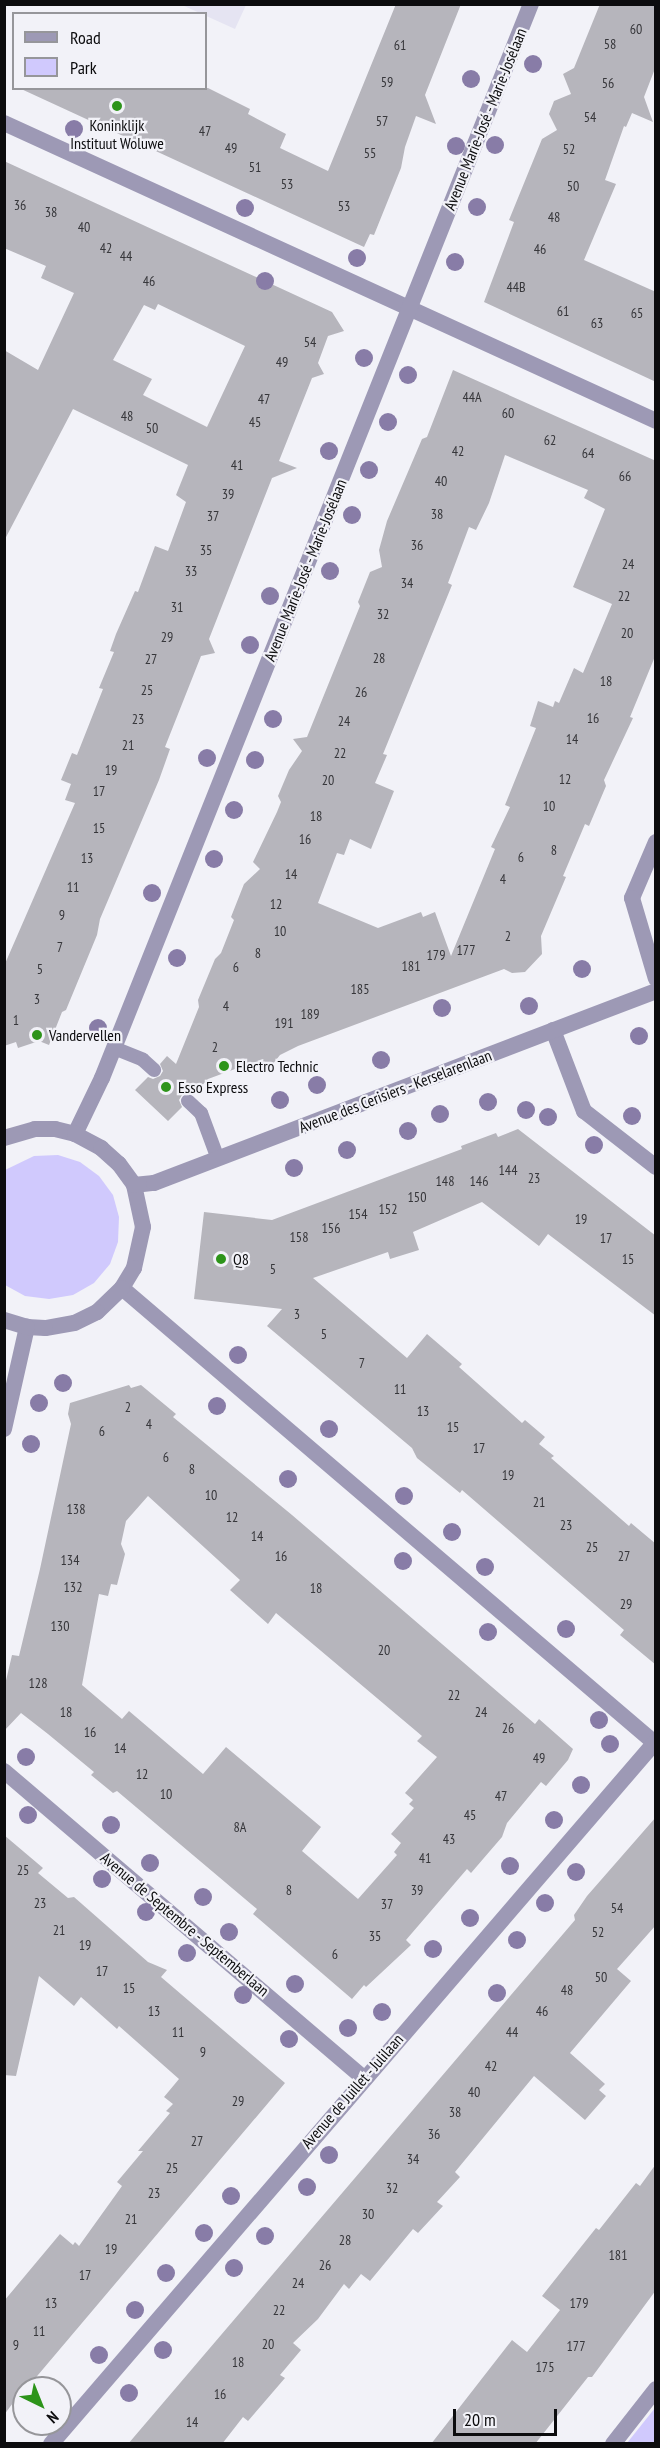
<!DOCTYPE html>
<meta charset="utf-8">
<style>
body{margin:0}
#map{position:relative;width:660px;height:2448px;overflow:hidden;background:#f2f2f8;font-family:"PT Sans Narrow",sans-serif}
div>[style]{position:absolute}
[style*='--x']{left:calc(var(--x)*1px);top:calc(var(--y)*1px);width:calc(var(--w)*1px);rotate:calc(var(--a)*1deg)}
.built>*{inset:0;background:#e5e4f2}
.green>*{inset:0;background:#d0c9fd}
.building>*{inset:0;background:#b6b5bc}
.service>*{height:14px;margin:-7px;padding:0 7px;transform-origin:7px;border-radius:7px;background:#9d99b5}
.minor>*{height:16px;margin:-8px;padding:0 8px;transform-origin:8px;border-radius:8px;background:#9d99b5}
.tertiary>*{height:16px;margin:-8px;padding:0 8px;transform-origin:8px;border-radius:8px;background:#9d99b5}
.trees>*{width:18px;height:18px;margin:-9px;border-radius:50%;background:#887ca7}
.dots>*{width:16px;height:16px;translate:-50% -50%;box-sizing:border-box;border:3px solid #f2f2f8;border-radius:50%}
span{translate:-50% -50%;white-space:nowrap;text-align:center;line-height:1.15;-webkit-text-stroke:4.5px #f2f2f8;paint-order:stroke}
.number-label{font-size:14px;color:#36363a}
.number-label span{-webkit-text-stroke-width:0}
.street-label{font-size:16px;color:#0c0c0e}
.poi-label{font-size:16px;color:#0c0c0e}
.left{translate:0 -50%;text-align:left}
.frame{position:absolute;inset:0;border:6px solid #0c0c0e;pointer-events:none}
.legend{position:absolute;left:12px;top:12px;width:195px;height:78px;box-sizing:border-box;background:#f2f2f8;border:2px solid #96969a;margin:0;padding:8px 10px;list-style:none;font-size:18px;color:#0c0c0e}
.legend li{display:flex;align-items:center;gap:12px;height:30px}
.legend b{width:30px;border:2px solid #96969a}
.north{position:absolute;left:12px;top:2376px;width:60px;height:60px;box-sizing:border-box;background:#f2f2f8;border:2px solid #96969a;border-radius:50%;rotate:137deg;font-size:16px;font-weight:700;line-height:24px;text-align:center;color:#0c0c0e}
.north::after{content:'';display:block;margin:auto;width:21px;height:27px;background:#2d941a;clip-path:polygon(50% 0,100% 100%,50% 72%,0 100%)}
.scale{position:absolute;left:453px;top:2409px;width:104px;height:27px;box-sizing:border-box;border:3px solid #0c0c0e;border-top:0;padding-left:8px;font-size:18px;line-height:21px;white-space:nowrap;color:#0c0c0e;-webkit-text-stroke:4px #f2f2f8;paint-order:stroke}
</style>
<div id="map">
<div class="built">
<div style="clip-path:polygon(182px 5px,246px 5px,235px 29px)"></div>
</div>
<div class="green">
<div style="clip-path:polygon(58px 1155px,80px 1162px,99px 1176px,113px 1195px,119px 1217px,118px 1242px,110px 1264px,94px 1283px,73px 1295px,49px 1299px,25px 1296px,5px 1285px,5px 1170px,34px 1156px)"></div>
<div style="clip-path:polygon(655px 2408px,655px 2443px,627px 2443px)"></div>
</div>
<div class="building">
<div style="clip-path:polygon(396px 4px,461px 4px,425px 95px,436px 124px,416px 116px,405px 147px,401px 168px,374px 235px,370px 234px,364px 247px,19px 88px,208px 88px,250px 109px,248px 114px,286px 134px,280px 148px,328px 171px)"></div>
<div style="clip-path:polygon(600px 4px,656px 4px,656px 66px,644px 97px,653px 122px,632px 113px,626px 127px,624px 126px,605px 180px,616px 184px,584px 260px,656px 292px,656px 382px,484px 302px,514px 222px,509px 220px,542px 139px,557px 130px,549px 114px,554px 101px,571px 94px,563px 74px,574px 68px)"></div>
<div style="clip-path:polygon(evenodd,4px 161px,332px 312px,344px 331px,328px 336px,318px 363px,324px 374px,312px 378px,279px 461px,297px 468px,272px 478px,209px 639px,215px 653px,201px 656px,165px 747px,170px 749px,159px 780px,100px 919px,97px 935px,66px 1010px,62px 1012px,49px 1045px,39px 1041px,18px 1048px,16px 1042px,4px 1046px,4px 966px,75px 803px,65px 800px,71px 784px,61px 780px,72px 753px,77px 755px,103px 689px,99px 688px,114px 652px,110px 651px,116px 634px,135px 591px,138px 592px,155px 546px,168px 551px,186px 502px,176px 495px,188px 465px,73px 409px,4px 541px,4px 350px,38px 370px,74px 293px,41px 278px,46px 266px,4px 248px,4px 161px,158px 304px,245px 346px,207px 427px,143px 395px,152px 379px,113px 360px,144px 305px,155px 310px,158px 304px)"></div>
<div style="clip-path:polygon(evenodd,453px 370px,656px 461px,656px 654px,630px 717px,633px 718px,604px 780px,606px 786px,589px 826px,585px 824px,563px 876px,566px 877px,541px 936px,542px 954px,525px 972px,512px 973px,504px 969px,298px 1046px,280px 1055px,272px 1065px,254px 1062px,208px 1079px,194px 1094px,189px 1092px,182px 1095px,179px 1100px,182px 1107px,168px 1121px,135px 1090px,148px 1077px,153px 1079px,160px 1076px,163px 1071px,160px 1064px,167px 1056px,176px 1064px,199px 1007px,198px 1000px,215px 959px,221px 953px,234px 920px,231px 917px,244px 884px,260px 869px,253px 862px,277px 812px,281px 802px,278px 796px,289px 770px,302px 751px,293px 739px,307px 737px,360px 606px,358px 602px,370px 572px,382px 567px,379px 550px,387px 521px,422px 439px,427px 437px,453px 370px,505px 455px,588px 490px,584px 498px,605px 509px,573px 587px,612px 604px,583px 673px,574px 668px,559px 703px,555px 701px,553px 707px,538px 701px,530px 726px,536px 728px,505px 805px,510px 807px,491px 847px,495px 849px,451px 956px,435px 912px,423px 917px,421px 912px,378px 928px,318px 903px,337px 853px,344px 855px,350px 839px,371px 849px,394px 791px,375px 783px,387px 755px,383px 754px,452px 585px,448px 583px,469px 527px,476px 530px,489px 503px,505px 455px)"></div>
<div style="clip-path:polygon(518px 1129px,656px 1236px,656px 1316px,548px 1234px,539px 1246px,482px 1202px,413px 1232px,419px 1250px,390px 1259px,388px 1252px,313px 1278px,407px 1358px,427px 1334px,462px 1364px,459px 1367px,522px 1423px,525px 1420px,545px 1437px,539px 1444px,554px 1456px,551px 1458px,629px 1526px,631px 1523px,656px 1544px,656px 1665px,620px 1635px,624px 1630px,462px 1490px,460px 1493px,417px 1458px,412px 1448px,267px 1326px,282px 1309px,194px 1299px,204px 1212px,272px 1220px,462px 1149px,461px 1146px,496px 1133px,498px 1137px)"></div>
<div style="clip-path:polygon(evenodd,129px 1385px,131px 1388px,141px 1385px,176px 1414px,173px 1417px,292px 1515px,535px 1724px,539px 1719px,573px 1749px,568px 1760px,546px 1786px,541px 1782px,507px 1823px,502px 1837px,471px 1873px,467px 1869px,406px 1940px,411px 1945px,366px 1987px,364px 1985px,352px 1999px,253px 1914px,257px 1909px,117px 1791px,113px 1793px,91px 1775px,94px 1772px,48px 1734px,21px 1713px,4px 1731px,4px 1689px,12px 1655px,19px 1656px,40px 1569px,71px 1424px,68px 1414px,70px 1403px,129px 1385px,148px 1496px,240px 1580px,230px 1590px,268px 1624px,276px 1613px,422px 1736px,417px 1741px,437px 1757px,405px 1793px,413px 1800px,409px 1804px,414px 1808px,391px 1834px,401px 1843px,394px 1852px,397px 1855px,358px 1899px,302px 1851px,321px 1827px,226px 1747px,203px 1774px,129px 1711px,122px 1719px,82px 1685px,99px 1594px,108px 1596px,111px 1584px,117px 1585px,125px 1554px,121px 1544px,126px 1521px,148px 1496px)"></div>
<div style="clip-path:polygon(656px 1817px,656px 1925px,617px 1969px,631px 1981px,570px 2053px,605px 2084px,599px 2090px,606px 2096px,585px 2120px,534px 2076px,455px 2172px,460px 2177px,437px 2202px,443px 2206px,418px 2233px,413px 2229px,370px 2281px,361px 2274px,349px 2289px,344px 2284px,318px 2319px,293px 2343px,301px 2350px,280px 2375px,285px 2378px,248px 2421px,243px 2417px,222px 2444px,128px 2444px,575px 1920px,574px 1915px,587px 1896px)"></div>
<div style="clip-path:polygon(4px 1835px,43px 1868px,38px 1873px,68px 1898px,74px 1897px,148px 1962px,167px 1970px,161px 1977px,285px 2083px,27px 2388px,24px 2388px,4px 2415px,4px 2301px,60px 2234px,73px 2245px,75px 2242px,79px 2246px,122px 2186px,117px 2182px,143px 2151px,138px 2151px,170px 2113px,166px 2111px,173px 2104px,164px 2097px,179px 2079px,119px 2026px,117px 2029px,81px 1997px,74px 2006px,39px 1976px,16px 2076px,4px 2075px)"></div>
<div style="clip-path:polygon(656px 2164px,656px 2290px,592px 2377px,588px 2377px,535px 2444px,431px 2444px,512px 2340px,527px 2352px,560px 2310px,542px 2296px,596px 2228px,599px 2230px,636px 2183px,640px 2186px)"></div>
</div>
<div class="service">
<div style="--x:114;--y:1048;--w:31;--a:22"></div>
<div style="--x:143;--y:1060;--w:15;--a:42"></div>
<div style="--x:188;--y:1101;--w:18;--a:43"></div>
<div style="--x:201;--y:1113;--w:49;--a:69.7"></div>
</div>
<div class="minor">
<div style="--x:4;--y:123;--w:717;--a:24.56"></div>
<div style="--x:656;--y:842;--w:61;--a:113.2"></div>
<div style="--x:632;--y:898;--w:84;--a:73.5"></div>
<div style="--x:553;--y:1030;--w:87;--a:69.1"></div>
<div style="--x:584;--y:1111;--w:91;--a:37.9"></div>
<div style="--x:75;--y:1134;--w:62;--a:-64.3"></div>
<div style="--x:102;--y:1078;--w:1157;--a:-68.23"></div>
<div style="--x:122;--y:1288;--w:702;--a:40.5"></div>
<div style="--x:4;--y:1429;--w:105;--a:-77.3"></div>
<div style="--x:4;--y:1771;--w:473;--a:40.5"></div>
<div style="--x:51;--y:2444;--w:927;--a:-49.28"></div>
</div>
<div class="tertiary">
<div style="--x:4;--y:1138;--w:32;--a:-16"></div>
<div style="--x:35;--y:1129;--w:20;--a:0"></div>
<div style="--x:55;--y:1129;--w:21;--a:14"></div>
<div style="--x:75;--y:1134;--w:30;--a:28"></div>
<div style="--x:101;--y:1148;--w:24;--a:42"></div>
<div style="--x:119;--y:1164;--w:26;--a:54"></div>
<div style="--x:134;--y:1185;--w:43;--a:77.9"></div>
<div style="--x:143;--y:1227;--w:42;--a:102.4"></div>
<div style="--x:134;--y:1268;--w:23;--a:121"></div>
<div style="--x:122;--y:1288;--w:35;--a:136"></div>
<div style="--x:97;--y:1312;--w:25;--a:154"></div>
<div style="--x:74;--y:1323;--w:29;--a:170"></div>
<div style="--x:45;--y:1328;--w:18;--a:-177"></div>
<div style="--x:27;--y:1327;--w:24;--a:-163"></div>
<div style="--x:134;--y:1185;--w:20;--a:-6"></div>
<div style="--x:154;--y:1183;--w:537;--a:-20.93"></div>
<div style="--x:613;--y:2444;--w:70;--a:-52"></div>
</div>
<div class="trees">
<div style="left:533px;top:64px"></div>
<div style="left:471px;top:79px"></div>
<div style="left:74px;top:129px"></div>
<div style="left:495px;top:145px"></div>
<div style="left:456px;top:146px"></div>
<div style="left:477px;top:207px"></div>
<div style="left:245px;top:208px"></div>
<div style="left:357px;top:258px"></div>
<div style="left:455px;top:262px"></div>
<div style="left:265px;top:281px"></div>
<div style="left:364px;top:358px"></div>
<div style="left:408px;top:375px"></div>
<div style="left:388px;top:422px"></div>
<div style="left:329px;top:451px"></div>
<div style="left:369px;top:470px"></div>
<div style="left:352px;top:515px"></div>
<div style="left:330px;top:571px"></div>
<div style="left:270px;top:596px"></div>
<div style="left:250px;top:645px"></div>
<div style="left:273px;top:719px"></div>
<div style="left:207px;top:758px"></div>
<div style="left:255px;top:760px"></div>
<div style="left:234px;top:810px"></div>
<div style="left:214px;top:859px"></div>
<div style="left:152px;top:893px"></div>
<div style="left:177px;top:958px"></div>
<div style="left:582px;top:969px"></div>
<div style="left:529px;top:1006px"></div>
<div style="left:442px;top:1008px"></div>
<div style="left:98px;top:1028px"></div>
<div style="left:639px;top:1036px"></div>
<div style="left:381px;top:1060px"></div>
<div style="left:317px;top:1085px"></div>
<div style="left:280px;top:1100px"></div>
<div style="left:488px;top:1102px"></div>
<div style="left:526px;top:1110px"></div>
<div style="left:440px;top:1114px"></div>
<div style="left:632px;top:1116px"></div>
<div style="left:548px;top:1117px"></div>
<div style="left:408px;top:1131px"></div>
<div style="left:594px;top:1145px"></div>
<div style="left:347px;top:1150px"></div>
<div style="left:294px;top:1168px"></div>
<div style="left:238px;top:1355px"></div>
<div style="left:63px;top:1383px"></div>
<div style="left:39px;top:1403px"></div>
<div style="left:217px;top:1406px"></div>
<div style="left:329px;top:1429px"></div>
<div style="left:31px;top:1444px"></div>
<div style="left:288px;top:1479px"></div>
<div style="left:404px;top:1496px"></div>
<div style="left:452px;top:1532px"></div>
<div style="left:403px;top:1561px"></div>
<div style="left:485px;top:1567px"></div>
<div style="left:566px;top:1629px"></div>
<div style="left:488px;top:1632px"></div>
<div style="left:599px;top:1720px"></div>
<div style="left:610px;top:1744px"></div>
<div style="left:26px;top:1757px"></div>
<div style="left:581px;top:1785px"></div>
<div style="left:28px;top:1815px"></div>
<div style="left:554px;top:1820px"></div>
<div style="left:111px;top:1825px"></div>
<div style="left:150px;top:1863px"></div>
<div style="left:510px;top:1866px"></div>
<div style="left:576px;top:1872px"></div>
<div style="left:102px;top:1879px"></div>
<div style="left:203px;top:1897px"></div>
<div style="left:545px;top:1903px"></div>
<div style="left:146px;top:1912px"></div>
<div style="left:470px;top:1918px"></div>
<div style="left:229px;top:1932px"></div>
<div style="left:517px;top:1940px"></div>
<div style="left:433px;top:1949px"></div>
<div style="left:187px;top:1953px"></div>
<div style="left:295px;top:1984px"></div>
<div style="left:497px;top:1993px"></div>
<div style="left:243px;top:1995px"></div>
<div style="left:382px;top:2012px"></div>
<div style="left:348px;top:2028px"></div>
<div style="left:289px;top:2039px"></div>
<div style="left:329px;top:2155px"></div>
<div style="left:307px;top:2187px"></div>
<div style="left:231px;top:2196px"></div>
<div style="left:204px;top:2233px"></div>
<div style="left:265px;top:2236px"></div>
<div style="left:234px;top:2268px"></div>
<div style="left:166px;top:2273px"></div>
<div style="left:135px;top:2310px"></div>
<div style="left:163px;top:2350px"></div>
<div style="left:99px;top:2355px"></div>
<div style="left:129px;top:2393px"></div>
</div>
<div class="dots">
<div style="left:117px;top:106px;background:#2d941a"></div>
<div style="left:37px;top:1035px;background:#2d941a"></div>
<div style="left:224px;top:1066px;background:#2d941a"></div>
<div style="left:166px;top:1087px;background:#2d941a"></div>
<div style="left:221px;top:1259px;background:#2d941a"></div>
</div>
<div class="number-label">
<span style="left:636px;top:29px">60</span>
<span style="left:610px;top:44px">58</span>
<span style="left:400px;top:45px">61</span>
<span style="left:387px;top:82px">59</span>
<span style="left:608px;top:83px">56</span>
<span style="left:590px;top:117px">54</span>
<span style="left:382px;top:121px">57</span>
<span style="left:205px;top:131px">47</span>
<span style="left:231px;top:148px">49</span>
<span style="left:569px;top:149px">52</span>
<span style="left:370px;top:153px">55</span>
<span style="left:255px;top:167px">51</span>
<span style="left:287px;top:184px">53</span>
<span style="left:573px;top:186px">50</span>
<span style="left:20px;top:205px">36</span>
<span style="left:344px;top:206px">53</span>
<span style="left:51px;top:212px">38</span>
<span style="left:554px;top:217px">48</span>
<span style="left:84px;top:227px">40</span>
<span style="left:106px;top:248px">42</span>
<span style="left:540px;top:249px">46</span>
<span style="left:126px;top:256px">44</span>
<span style="left:149px;top:281px">46</span>
<span style="left:516px;top:287px">44B</span>
<span style="left:563px;top:311px">61</span>
<span style="left:637px;top:313px">65</span>
<span style="left:597px;top:323px">63</span>
<span style="left:310px;top:342px">54</span>
<span style="left:282px;top:362px">49</span>
<span style="left:472px;top:397px">44A</span>
<span style="left:264px;top:399px">47</span>
<span style="left:508px;top:413px">60</span>
<span style="left:127px;top:416px">48</span>
<span style="left:255px;top:422px">45</span>
<span style="left:152px;top:428px">50</span>
<span style="left:550px;top:440px">62</span>
<span style="left:458px;top:451px">42</span>
<span style="left:588px;top:453px">64</span>
<span style="left:237px;top:465px">41</span>
<span style="left:625px;top:476px">66</span>
<span style="left:441px;top:481px">40</span>
<span style="left:228px;top:494px">39</span>
<span style="left:437px;top:514px">38</span>
<span style="left:213px;top:516px">37</span>
<span style="left:417px;top:545px">36</span>
<span style="left:206px;top:550px">35</span>
<span style="left:628px;top:564px">24</span>
<span style="left:191px;top:571px">33</span>
<span style="left:407px;top:583px">34</span>
<span style="left:624px;top:596px">22</span>
<span style="left:177px;top:607px">31</span>
<span style="left:383px;top:614px">32</span>
<span style="left:627px;top:633px">20</span>
<span style="left:167px;top:637px">29</span>
<span style="left:379px;top:658px">28</span>
<span style="left:151px;top:659px">27</span>
<span style="left:606px;top:681px">18</span>
<span style="left:147px;top:690px">25</span>
<span style="left:361px;top:692px">26</span>
<span style="left:593px;top:718px">16</span>
<span style="left:138px;top:719px">23</span>
<span style="left:344px;top:721px">24</span>
<span style="left:572px;top:739px">14</span>
<span style="left:128px;top:745px">21</span>
<span style="left:340px;top:753px">22</span>
<span style="left:111px;top:770px">19</span>
<span style="left:565px;top:779px">12</span>
<span style="left:328px;top:780px">20</span>
<span style="left:99px;top:791px">17</span>
<span style="left:549px;top:806px">10</span>
<span style="left:316px;top:816px">18</span>
<span style="left:99px;top:828px">15</span>
<span style="left:305px;top:839px">16</span>
<span style="left:554px;top:850px">8</span>
<span style="left:521px;top:857px">6</span>
<span style="left:87px;top:858px">13</span>
<span style="left:291px;top:874px">14</span>
<span style="left:503px;top:879px">4</span>
<span style="left:73px;top:887px">11</span>
<span style="left:276px;top:904px">12</span>
<span style="left:62px;top:915px">9</span>
<span style="left:280px;top:931px">10</span>
<span style="left:508px;top:936px">2</span>
<span style="left:60px;top:947px">7</span>
<span style="left:466px;top:950px">177</span>
<span style="left:258px;top:953px">8</span>
<span style="left:436px;top:955px">179</span>
<span style="left:411px;top:966px">181</span>
<span style="left:236px;top:967px">6</span>
<span style="left:40px;top:969px">5</span>
<span style="left:360px;top:989px">185</span>
<span style="left:37px;top:999px">3</span>
<span style="left:226px;top:1006px">4</span>
<span style="left:310px;top:1014px">189</span>
<span style="left:16px;top:1020px">1</span>
<span style="left:284px;top:1023px">191</span>
<span style="left:215px;top:1047px">2</span>
<span style="left:508px;top:1170px">144</span>
<span style="left:534px;top:1178px">23</span>
<span style="left:445px;top:1181px">148</span>
<span style="left:479px;top:1181px">146</span>
<span style="left:417px;top:1197px">150</span>
<span style="left:388px;top:1209px">152</span>
<span style="left:358px;top:1214px">154</span>
<span style="left:581px;top:1219px">19</span>
<span style="left:331px;top:1228px">156</span>
<span style="left:299px;top:1237px">158</span>
<span style="left:606px;top:1238px">17</span>
<span style="left:628px;top:1259px">15</span>
<span style="left:273px;top:1269px">5</span>
<span style="left:297px;top:1314px">3</span>
<span style="left:324px;top:1334px">5</span>
<span style="left:362px;top:1363px">7</span>
<span style="left:400px;top:1389px">11</span>
<span style="left:128px;top:1407px">2</span>
<span style="left:423px;top:1411px">13</span>
<span style="left:149px;top:1424px">4</span>
<span style="left:453px;top:1427px">15</span>
<span style="left:102px;top:1431px">6</span>
<span style="left:479px;top:1448px">17</span>
<span style="left:166px;top:1457px">6</span>
<span style="left:192px;top:1469px">8</span>
<span style="left:508px;top:1475px">19</span>
<span style="left:211px;top:1495px">10</span>
<span style="left:539px;top:1502px">21</span>
<span style="left:76px;top:1509px">138</span>
<span style="left:232px;top:1517px">12</span>
<span style="left:566px;top:1525px">23</span>
<span style="left:257px;top:1536px">14</span>
<span style="left:592px;top:1547px">25</span>
<span style="left:281px;top:1556px">16</span>
<span style="left:624px;top:1556px">27</span>
<span style="left:70px;top:1560px">134</span>
<span style="left:73px;top:1587px">132</span>
<span style="left:316px;top:1588px">18</span>
<span style="left:626px;top:1604px">29</span>
<span style="left:60px;top:1626px">130</span>
<span style="left:384px;top:1650px">20</span>
<span style="left:38px;top:1683px">128</span>
<span style="left:454px;top:1695px">22</span>
<span style="left:66px;top:1712px">18</span>
<span style="left:481px;top:1712px">24</span>
<span style="left:508px;top:1728px">26</span>
<span style="left:90px;top:1732px">16</span>
<span style="left:120px;top:1748px">14</span>
<span style="left:539px;top:1758px">49</span>
<span style="left:142px;top:1774px">12</span>
<span style="left:166px;top:1794px">10</span>
<span style="left:501px;top:1796px">47</span>
<span style="left:470px;top:1815px">45</span>
<span style="left:240px;top:1827px">8A</span>
<span style="left:449px;top:1839px">43</span>
<span style="left:425px;top:1858px">41</span>
<span style="left:23px;top:1870px">25</span>
<span style="left:289px;top:1890px">8</span>
<span style="left:417px;top:1890px">39</span>
<span style="left:40px;top:1903px">23</span>
<span style="left:387px;top:1904px">37</span>
<span style="left:617px;top:1908px">54</span>
<span style="left:59px;top:1930px">21</span>
<span style="left:598px;top:1932px">52</span>
<span style="left:375px;top:1936px">35</span>
<span style="left:85px;top:1945px">19</span>
<span style="left:335px;top:1954px">6</span>
<span style="left:102px;top:1971px">17</span>
<span style="left:601px;top:1977px">50</span>
<span style="left:129px;top:1988px">15</span>
<span style="left:567px;top:1990px">48</span>
<span style="left:154px;top:2011px">13</span>
<span style="left:542px;top:2011px">46</span>
<span style="left:178px;top:2032px">11</span>
<span style="left:512px;top:2032px">44</span>
<span style="left:203px;top:2052px">9</span>
<span style="left:491px;top:2066px">42</span>
<span style="left:474px;top:2092px">40</span>
<span style="left:238px;top:2101px">29</span>
<span style="left:455px;top:2112px">38</span>
<span style="left:434px;top:2134px">36</span>
<span style="left:197px;top:2141px">27</span>
<span style="left:413px;top:2159px">34</span>
<span style="left:172px;top:2168px">25</span>
<span style="left:392px;top:2188px">32</span>
<span style="left:154px;top:2193px">23</span>
<span style="left:368px;top:2214px">30</span>
<span style="left:131px;top:2219px">21</span>
<span style="left:345px;top:2240px">28</span>
<span style="left:111px;top:2249px">19</span>
<span style="left:618px;top:2255px">181</span>
<span style="left:325px;top:2265px">26</span>
<span style="left:85px;top:2275px">17</span>
<span style="left:298px;top:2283px">24</span>
<span style="left:51px;top:2303px">13</span>
<span style="left:579px;top:2303px">179</span>
<span style="left:279px;top:2310px">22</span>
<span style="left:39px;top:2331px">11</span>
<span style="left:268px;top:2344px">20</span>
<span style="left:16px;top:2345px">9</span>
<span style="left:576px;top:2346px">177</span>
<span style="left:238px;top:2362px">18</span>
<span style="left:545px;top:2367px">175</span>
<span style="left:220px;top:2394px">16</span>
<span style="left:192px;top:2422px">14</span>
</div>
<div class="street-label">
<span style="left:485px;top:119px;rotate:-68deg">Avenue Marie-José - Marie-Josélaan</span>
<span style="left:305px;top:570px;rotate:-68deg">Avenue Marie-José - Marie-Josélaan</span>
<span style="left:395px;top:1091px;rotate:-21deg">Avenue des Cerisiers - Kerselarenlaan</span>
<span style="left:185px;top:1924px;rotate:40deg">Avenue de Septembre - Septemberlaan</span>
<span style="left:352px;top:2091px;rotate:-49deg">Avenue de Juillet - Julilaan</span>
</div>
<div class="poi-label">
<span style="left:117px;top:134px">Koninklijk<br>Instituut Woluwe</span>
<span class="left" style="left:49px;top:1035px">Vandervellen</span>
<span class="left" style="left:236px;top:1066px">Electro Technic</span>
<span class="left" style="left:178px;top:1087px">Esso Express</span>
<span class="left" style="left:233px;top:1259px">Q8</span>
</div>
<div class="frame"></div>
<ul class="legend">
<li><b style="height:8px;background:#9d99b5"></b>Road</li>
<li><b style="height:16px;background:#d0c9fd"></b>Park</li>
</ul>
<div class="north">N</div>
<div class="scale">20 m</div>
</div>
